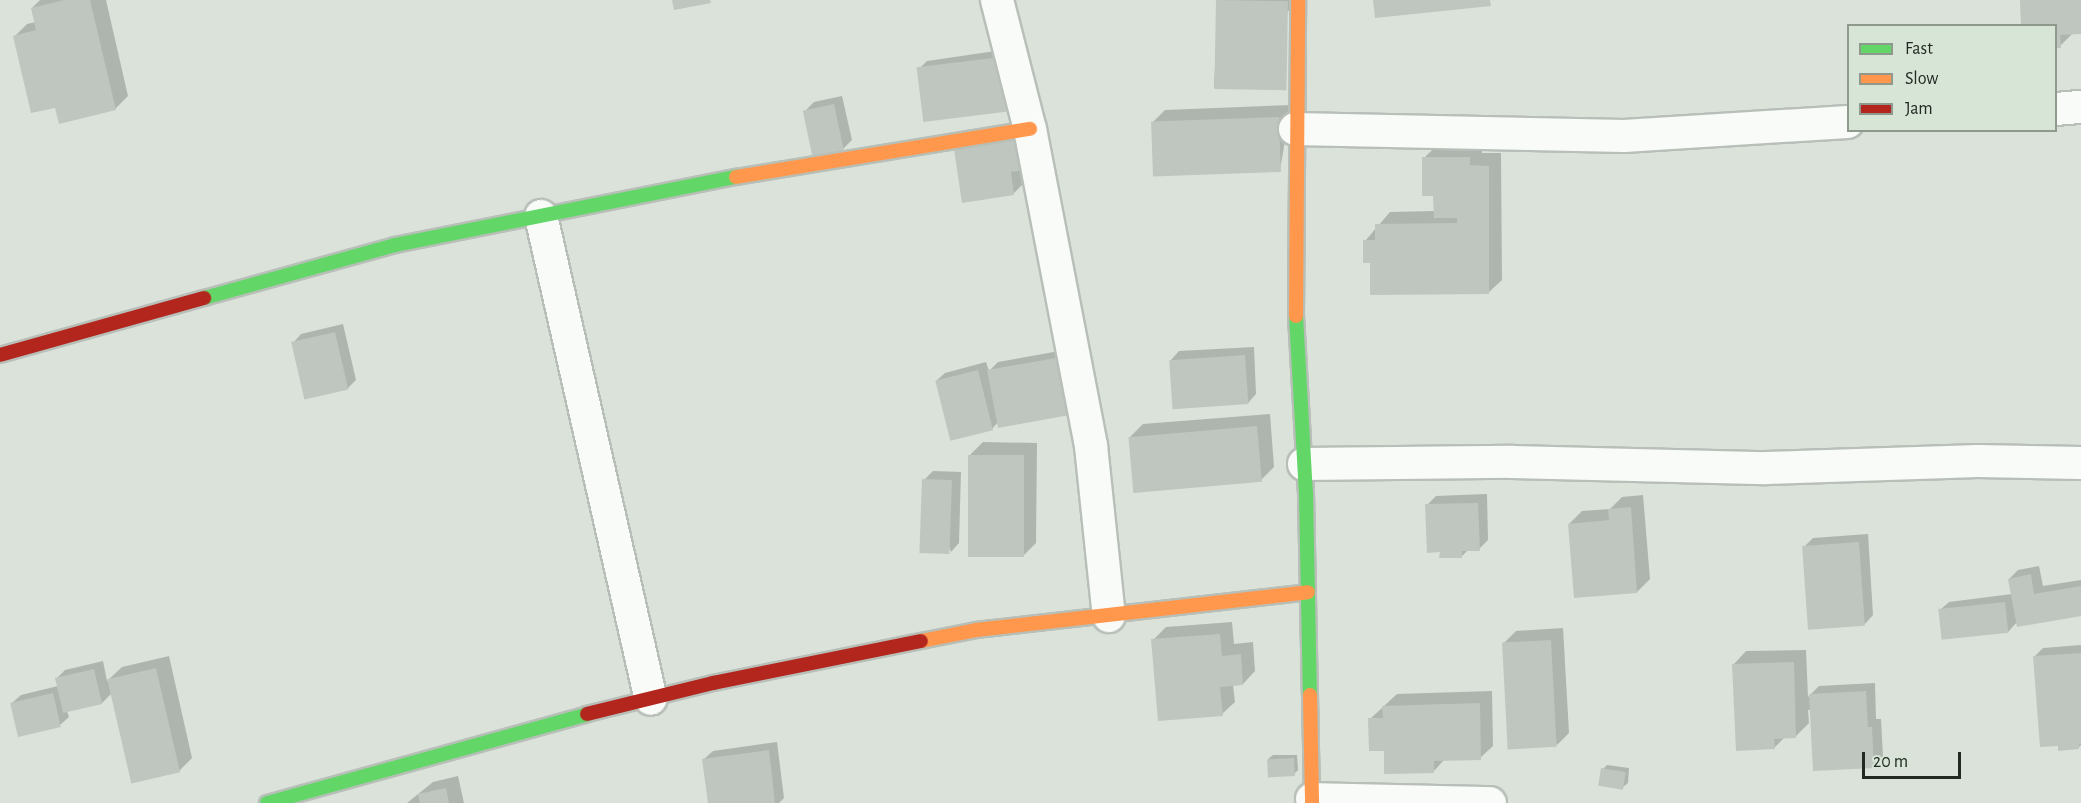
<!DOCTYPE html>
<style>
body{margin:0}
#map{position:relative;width:2081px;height:803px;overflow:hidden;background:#dae2da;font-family:"Alegreya Sans",sans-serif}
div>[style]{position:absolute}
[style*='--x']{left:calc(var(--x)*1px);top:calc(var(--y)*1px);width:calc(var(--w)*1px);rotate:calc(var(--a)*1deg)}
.shadow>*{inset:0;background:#0003}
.building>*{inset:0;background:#bfc5bf;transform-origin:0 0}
.roads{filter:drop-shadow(2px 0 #b8bfb8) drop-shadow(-2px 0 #b8bfb8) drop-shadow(0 2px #b8bfb8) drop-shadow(0 -2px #b8bfb8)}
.street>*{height:32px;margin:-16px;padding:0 16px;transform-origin:16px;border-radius:16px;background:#f9fbf9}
.fast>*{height:14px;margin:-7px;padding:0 7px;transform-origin:7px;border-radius:7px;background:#63d668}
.slow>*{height:14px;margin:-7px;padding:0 7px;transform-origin:7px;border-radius:7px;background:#ff974d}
.jam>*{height:14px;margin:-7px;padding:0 7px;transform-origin:7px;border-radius:7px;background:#b3261e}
span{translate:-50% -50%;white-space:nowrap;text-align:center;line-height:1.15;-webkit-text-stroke:5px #d7e5d6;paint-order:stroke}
.legend{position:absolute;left:1847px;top:24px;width:210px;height:108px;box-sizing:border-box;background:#d7e5d6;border:2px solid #8f998e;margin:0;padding:8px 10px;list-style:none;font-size:18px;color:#232823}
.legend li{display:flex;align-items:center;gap:12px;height:30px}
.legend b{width:30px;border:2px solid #8f998e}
.scale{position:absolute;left:1862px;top:752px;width:99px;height:27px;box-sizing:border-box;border:3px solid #232823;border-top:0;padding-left:8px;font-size:18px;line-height:21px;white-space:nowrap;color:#232823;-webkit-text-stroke:4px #d7e5d6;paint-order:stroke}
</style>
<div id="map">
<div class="shadow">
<div style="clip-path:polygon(40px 0,106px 0,128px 96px,115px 109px,15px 36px,27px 24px,36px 22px,32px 8px)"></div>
<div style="clip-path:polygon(1218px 0,1299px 0,1214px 88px)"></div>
<div style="clip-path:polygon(2021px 0,2081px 0,2081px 32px,2074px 32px,2060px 46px,2056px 46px,2056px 26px)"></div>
<div style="clip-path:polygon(1009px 49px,1016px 102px,1007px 111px,918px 70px,927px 61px)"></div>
<div style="clip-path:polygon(842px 96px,852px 140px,843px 149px,805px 111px,814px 102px)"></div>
<div style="clip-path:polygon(1291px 105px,1280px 170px,1152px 123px,1165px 110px)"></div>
<div style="clip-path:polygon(1437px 145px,1482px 145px,1482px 153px,1501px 153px,1502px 280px,1489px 292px,1371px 261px,1365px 241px,1390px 212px,1435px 211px,1435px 194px,1424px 158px)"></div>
<div style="clip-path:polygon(956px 149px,1020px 170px,1022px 185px,1013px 194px)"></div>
<div style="clip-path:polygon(343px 324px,356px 380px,347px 389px,293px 343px,301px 334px)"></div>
<div style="clip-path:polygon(1254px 347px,1256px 394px,1248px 403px,1171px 360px,1179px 351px)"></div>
<div style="clip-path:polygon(1065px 350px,1083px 404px,998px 422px,992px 429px,936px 381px,945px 373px,986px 362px,989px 371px,998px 362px)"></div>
<div style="clip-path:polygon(1270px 414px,1274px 467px,1261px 480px,1130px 437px,1143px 424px)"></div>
<div style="clip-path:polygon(983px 442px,1037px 443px,1036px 543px,1023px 556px,970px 455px)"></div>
<div style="clip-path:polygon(933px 471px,961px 472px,959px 543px,951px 552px,924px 480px)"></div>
<div style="clip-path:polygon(1487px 494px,1488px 540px,1479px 549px,1468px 550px,1462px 556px,1441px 550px,1427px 505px,1436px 496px)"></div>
<div style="clip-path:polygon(1643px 495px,1650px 579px,1637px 592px,1569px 524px,1582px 511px,1610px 509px,1622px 497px)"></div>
<div style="clip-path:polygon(1868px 534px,1873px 615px,1865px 624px,1804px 547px,1813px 538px)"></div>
<div style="clip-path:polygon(2039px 566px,2043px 586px,2081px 580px,2081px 614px,2017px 622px,2008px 632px,1940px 610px,1949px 602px,2012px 594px,2009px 579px,2018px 570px)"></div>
<div style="clip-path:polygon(1232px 622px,1234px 644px,1253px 642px,1255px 671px,1243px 684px,1233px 685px,1235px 702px,1222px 714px,1153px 640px,1166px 627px)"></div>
<div style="clip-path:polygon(1563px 628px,1569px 733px,1557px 745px,1503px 644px,1516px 631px)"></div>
<div style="clip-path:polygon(2081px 645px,2081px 745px,2078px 748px,2034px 657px,2043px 648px)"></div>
<div style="clip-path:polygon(1806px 650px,1808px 697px,1819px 686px,1875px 683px,1876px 719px,1881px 719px,1883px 757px,1874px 766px,1811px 710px,1808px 710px,1809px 723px,1796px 736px,1785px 737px,1774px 748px,1734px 664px,1746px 651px)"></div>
<div style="clip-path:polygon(169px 656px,192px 758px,179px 771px,112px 693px,102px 703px,67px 711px,69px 717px,60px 725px,12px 703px,21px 695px,58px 686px,56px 679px,65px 670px,103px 661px,107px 681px,122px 667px)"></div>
<div style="clip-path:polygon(1492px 691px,1493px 746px,1480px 758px,1445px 759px,1433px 772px,1370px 719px,1397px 694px)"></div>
<div style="clip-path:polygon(777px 742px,784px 798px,779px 803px,709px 803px,704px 759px,713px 751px)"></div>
<div style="clip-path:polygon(1273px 755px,1297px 755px,1298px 770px,1294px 774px,1268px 759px)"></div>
<div style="clip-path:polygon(1607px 765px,1629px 768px,1628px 783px,1623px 787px,1603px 769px)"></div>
<div style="clip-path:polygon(458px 776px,464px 803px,407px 803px,433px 782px)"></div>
</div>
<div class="building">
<div style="clip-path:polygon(64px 0,90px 0,116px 110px,59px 124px,55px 108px,31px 113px,13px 36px,36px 30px,31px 8px)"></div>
<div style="clip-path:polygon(672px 0,710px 0,711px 3px,674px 10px)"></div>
<div style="left:1216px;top:0;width:72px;height:89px;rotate:1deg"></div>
<div style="clip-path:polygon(1373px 0,1490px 0,1491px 6px,1375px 18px)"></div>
<div style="clip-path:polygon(2020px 0,2081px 0,2081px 34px,2060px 35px,2061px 48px,2056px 48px,2056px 26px,2021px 26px)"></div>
<div style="left:1001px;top:57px;width:55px;height:85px;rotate:83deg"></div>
<div style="left:834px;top:104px;width:47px;height:32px;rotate:78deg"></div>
<div style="left:1279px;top:117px;width:55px;height:128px;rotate:88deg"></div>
<div style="clip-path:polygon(1022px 139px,1026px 170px,1011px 172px,1014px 195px,962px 203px,954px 149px)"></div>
<div style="clip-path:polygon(1422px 157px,1470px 157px,1470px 165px,1489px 166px,1489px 294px,1370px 295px,1370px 263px,1363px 263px,1363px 240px,1375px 240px,1375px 224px,1457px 223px,1457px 218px,1434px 218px,1433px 196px,1422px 196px)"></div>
<div style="left:335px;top:332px;width:59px;height:45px;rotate:77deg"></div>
<div style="left:1245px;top:355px;width:49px;height:76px;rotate:86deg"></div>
<div style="clip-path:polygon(1056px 358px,1061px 387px,1070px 385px,1075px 414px,998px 428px,987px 370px)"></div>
<div style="left:978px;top:370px;width:62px;height:44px;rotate:76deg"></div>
<div style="left:1257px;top:426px;width:56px;height:129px;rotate:85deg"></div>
<div style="left:968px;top:455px;width:56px;height:102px"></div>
<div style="left:922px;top:479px;width:30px;height:74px;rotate:2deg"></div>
<div style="clip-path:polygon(1478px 503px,1480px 551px,1462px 551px,1462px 558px,1439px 558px,1440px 552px,1427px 553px,1425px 504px)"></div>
<div style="clip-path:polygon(1631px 507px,1637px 593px,1574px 598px,1568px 524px,1609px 520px,1608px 509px)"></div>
<div style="left:1859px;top:542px;width:84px;height:57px;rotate:86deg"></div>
<div style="clip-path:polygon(2031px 574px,2034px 594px,2081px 586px,2081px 616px,2017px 627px,2008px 579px)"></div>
<div style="left:2005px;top:602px;width:31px;height:67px;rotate:84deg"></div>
<div style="clip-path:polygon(1220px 634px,1222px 656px,1241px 654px,1243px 685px,1220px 687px,1223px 716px,1158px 721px,1151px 639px)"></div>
<div style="left:1551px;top:640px;width:107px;height:49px;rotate:87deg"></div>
<div style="clip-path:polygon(2081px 653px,2081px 744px,2079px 744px,2079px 749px,2058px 751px,2058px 746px,2040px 747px,2033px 656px)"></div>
<div style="clip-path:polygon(1794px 662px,1796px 738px,1774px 739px,1775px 749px,1736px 751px,1732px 664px)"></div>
<div style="left:156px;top:668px;width:107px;height:50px;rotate:77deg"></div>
<div style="left:94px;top:669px;width:36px;height:40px;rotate:77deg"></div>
<div style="clip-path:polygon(1866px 691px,1868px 727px,1872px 727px,1874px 768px,1813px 771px,1809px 694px)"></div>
<div style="left:53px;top:693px;width:35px;height:44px;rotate:77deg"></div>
<div style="clip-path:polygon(1480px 703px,1481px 760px,1434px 761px,1434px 773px,1384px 774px,1384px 751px,1369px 751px,1368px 718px,1383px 718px,1382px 706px)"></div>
<div style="clip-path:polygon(769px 750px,775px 803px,708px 803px,702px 759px)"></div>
<div style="left:1294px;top:758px;width:18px;height:27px;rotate:87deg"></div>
<div style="left:1601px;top:768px;width:25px;height:18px;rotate:9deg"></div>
<div style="clip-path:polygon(446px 788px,449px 803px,420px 803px,418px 794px)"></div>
</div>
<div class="roads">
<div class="street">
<div style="--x:997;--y:0;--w:133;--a:75.7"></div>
<div style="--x:1030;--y:129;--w:323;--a:79.1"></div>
<div style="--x:1091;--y:446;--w:171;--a:84"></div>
<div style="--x:2056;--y:109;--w:25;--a:-5"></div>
<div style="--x:1295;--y:129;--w:329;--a:1.2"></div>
<div style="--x:1624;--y:136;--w:224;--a:-3.6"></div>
<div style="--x:541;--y:216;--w:495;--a:77.2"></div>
<div style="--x:1304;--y:464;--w:208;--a:-0.6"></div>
<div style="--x:1512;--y:462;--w:254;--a:1.4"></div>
<div style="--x:1766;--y:468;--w:212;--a:-1.9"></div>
<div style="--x:1978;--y:461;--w:103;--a:1.1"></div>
<div style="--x:1312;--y:799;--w:178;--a:1.3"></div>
</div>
<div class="fast">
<div style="--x:204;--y:298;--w:198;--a:-15.5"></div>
<div style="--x:395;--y:245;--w:348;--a:-11.3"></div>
<div style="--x:1296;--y:316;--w:177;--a:86.8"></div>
<div style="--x:1306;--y:493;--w:202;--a:88.9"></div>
<div style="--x:267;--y:803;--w:332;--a:-15.5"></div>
</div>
<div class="slow">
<div style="--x:736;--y:177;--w:298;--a:-9.3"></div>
<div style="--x:1296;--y:316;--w:316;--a:-89.6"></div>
<div style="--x:921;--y:641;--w:56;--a:-11.3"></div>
<div style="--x:976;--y:630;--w:334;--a:-6.5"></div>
<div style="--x:1310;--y:695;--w:108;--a:88.9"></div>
</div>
<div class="jam">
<div style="--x:0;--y:355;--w:212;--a:-15.6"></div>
<div style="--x:587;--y:714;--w:130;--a:-13.8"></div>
<div style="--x:713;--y:683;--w:212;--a:-11.4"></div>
</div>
</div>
<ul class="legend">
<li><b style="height:8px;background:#63d668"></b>Fast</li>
<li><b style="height:8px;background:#ff974d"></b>Slow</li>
<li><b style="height:8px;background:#b3261e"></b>Jam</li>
</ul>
<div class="scale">20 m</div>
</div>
